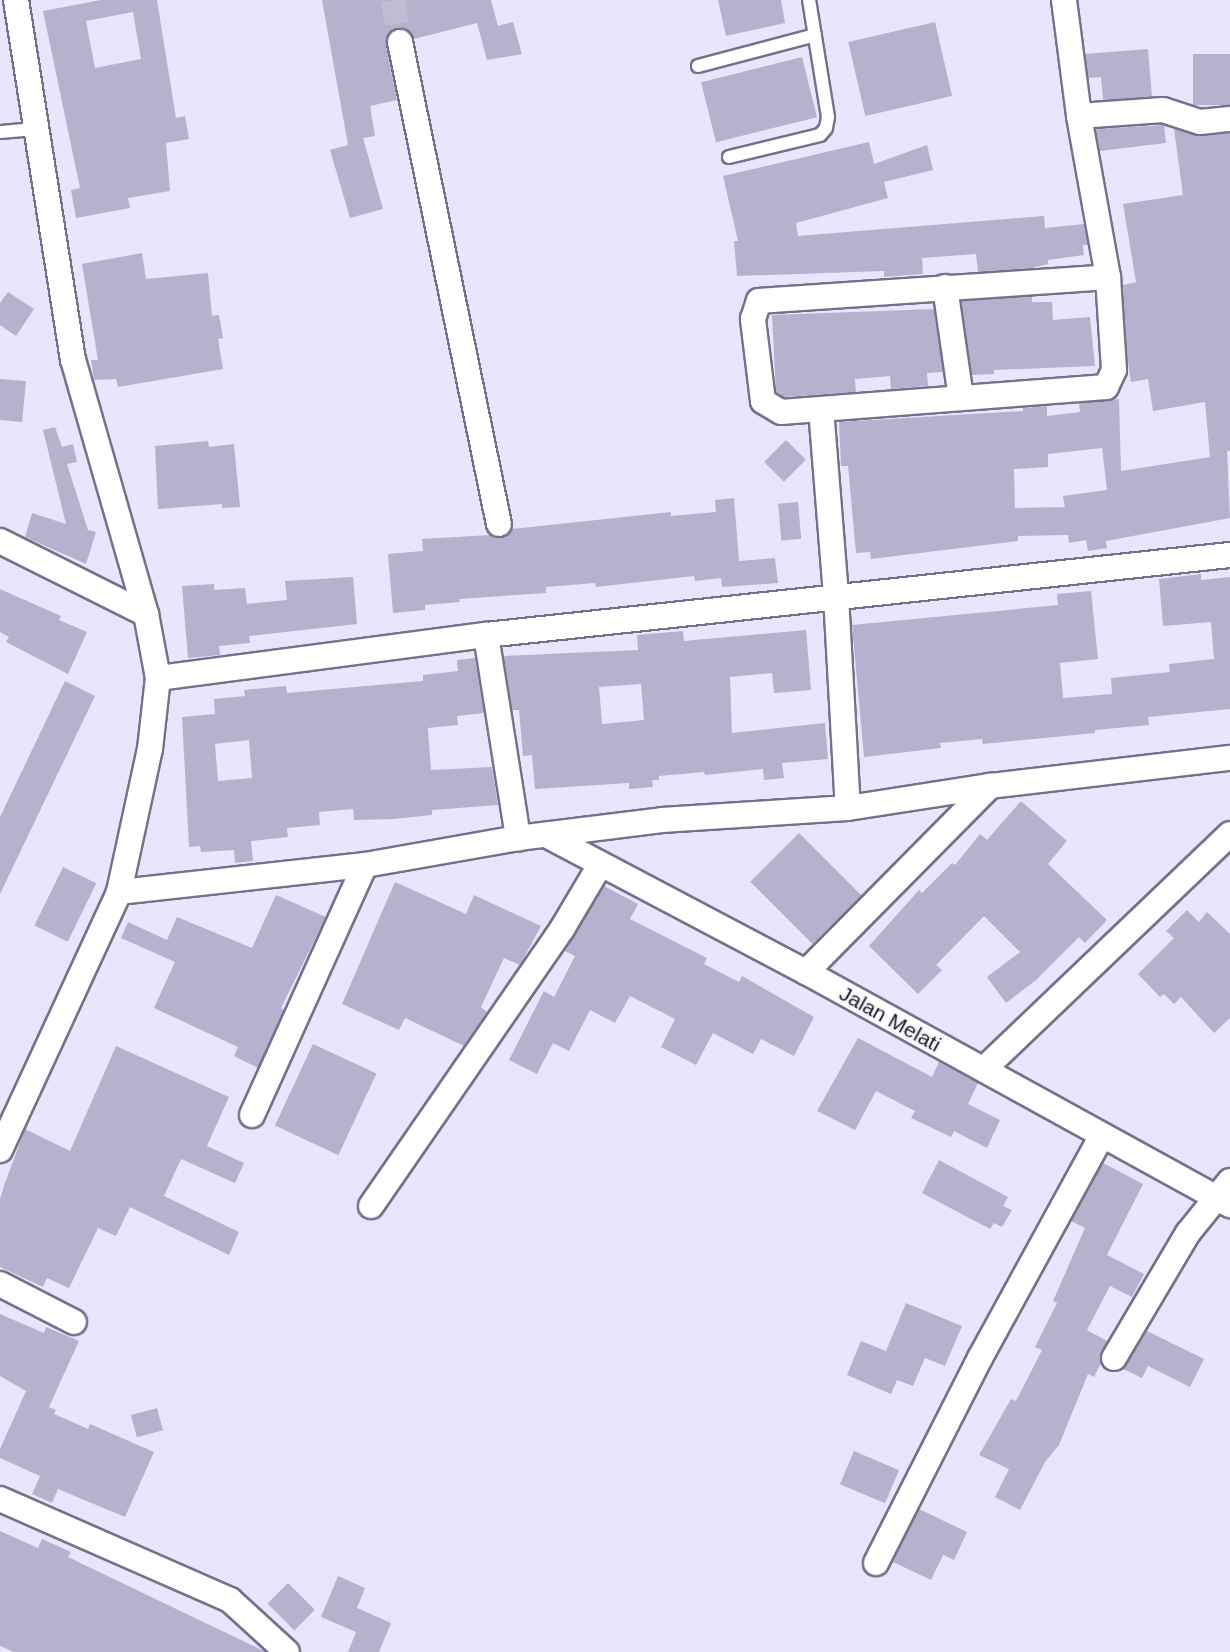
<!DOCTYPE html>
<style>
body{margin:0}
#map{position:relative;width:1230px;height:1652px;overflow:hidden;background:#e8e6fd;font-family:Arial,sans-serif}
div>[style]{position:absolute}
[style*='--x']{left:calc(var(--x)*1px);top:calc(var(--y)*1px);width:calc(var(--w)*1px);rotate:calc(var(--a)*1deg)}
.building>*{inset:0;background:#b5b2cd;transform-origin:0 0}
.street-tunnel>*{height:24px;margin-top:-12px;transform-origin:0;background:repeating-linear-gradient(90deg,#bfbdd2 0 24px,transparent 0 36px)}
.roads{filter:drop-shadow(2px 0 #75718b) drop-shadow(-2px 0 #75718b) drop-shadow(0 2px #75718b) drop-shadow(0 -2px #75718b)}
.lane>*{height:12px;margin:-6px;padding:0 6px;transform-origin:6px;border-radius:6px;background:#fff}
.street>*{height:24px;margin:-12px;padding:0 12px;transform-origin:12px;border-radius:12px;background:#fff}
span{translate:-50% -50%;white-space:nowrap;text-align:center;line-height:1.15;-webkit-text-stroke:4.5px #f6f5fb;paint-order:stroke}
.street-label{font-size:21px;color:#1d1b26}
</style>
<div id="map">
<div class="building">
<div style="clip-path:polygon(evenodd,101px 0,157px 0,176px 118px,185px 116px,189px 139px,166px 143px,170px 191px,128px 198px,130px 208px,76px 218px,71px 190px,80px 188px,43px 11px,101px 0,133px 12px,141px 59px,95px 68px,86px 21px,133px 12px)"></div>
<div style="clip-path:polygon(322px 0,491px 0,498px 26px,513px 22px,522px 54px,487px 60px,477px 23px,414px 39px,404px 28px,390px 32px,386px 45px,397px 100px,370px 106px,375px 136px,363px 138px,383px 209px,350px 218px,330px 150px,348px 145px)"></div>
<div style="clip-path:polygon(718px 0,781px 0,785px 23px,726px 36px)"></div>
<div style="left:935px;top:22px;width:76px;height:89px;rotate:77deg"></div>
<div style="clip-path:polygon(1148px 49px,1152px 97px,1103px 100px,1101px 77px,1088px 78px,1085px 54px)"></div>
<div style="left:1230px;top:54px;width:51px;height:37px;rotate:90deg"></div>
<div style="left:802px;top:57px;width:62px;height:104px;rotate:76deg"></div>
<div style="clip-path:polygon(1164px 125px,1166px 143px,1100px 151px,1096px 129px)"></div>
<div style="clip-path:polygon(evenodd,1174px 129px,1201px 136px,1230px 133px,1230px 451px,1227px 451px,1230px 518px,1106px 541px,1107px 548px,1088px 551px,1086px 540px,1069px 543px,1068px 535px,1018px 536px,1018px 541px,871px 559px,870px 552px,856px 553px,848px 466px,841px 466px,839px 422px,1023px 411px,1023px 408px,1047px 406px,1047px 416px,1080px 412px,1079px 403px,1119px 399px,1121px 471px,1210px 457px,1205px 402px,1153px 411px,1148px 379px,1131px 382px,1127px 355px,1123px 285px,1136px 282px,1123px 204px,1183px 195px,1174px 129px,1102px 448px,1107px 490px,1063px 496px,1065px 507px,1015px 508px,1014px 469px,1048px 467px,1048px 454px,1102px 448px)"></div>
<div style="clip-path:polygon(869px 142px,874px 164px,927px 145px,933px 170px,884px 182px,888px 198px,796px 223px,798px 236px,1044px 216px,1045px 228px,1084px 224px,1088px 245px,1083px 245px,1084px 255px,1048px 260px,1048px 264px,1032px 268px,978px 272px,976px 254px,922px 258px,923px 274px,884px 277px,884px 271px,737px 276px,734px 241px,738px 241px,723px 176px)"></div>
<div style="clip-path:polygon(142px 253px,146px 279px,208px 273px,212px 316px,219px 315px,223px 338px,218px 339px,223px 369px,118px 387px,116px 379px,94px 380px,91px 360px,98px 360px,82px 264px)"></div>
<div style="clip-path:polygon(8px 292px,34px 309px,16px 336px,0 325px,0 303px)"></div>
<div style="clip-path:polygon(1032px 296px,1032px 302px,1052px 302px,1053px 320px,1090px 317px,1095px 366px,994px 370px,994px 374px,972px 375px,961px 301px)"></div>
<div style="clip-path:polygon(934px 309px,943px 372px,927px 373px,928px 386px,891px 389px,890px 376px,855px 379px,856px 392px,784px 397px,776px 392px,772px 315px)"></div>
<div style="clip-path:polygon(0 379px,26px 381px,22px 422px,0 420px)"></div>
<div style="clip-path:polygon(55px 427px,62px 447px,73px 444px,77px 462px,67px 464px,88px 530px,96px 532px,86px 564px,25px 537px,32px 513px,66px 524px,43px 430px)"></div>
<div style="left:786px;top:440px;width:28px;height:31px;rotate:45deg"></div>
<div style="clip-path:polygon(208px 441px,209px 447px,234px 444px,240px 507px,222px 508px,222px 504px,158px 509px,155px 446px)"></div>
<div style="clip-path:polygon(734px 498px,739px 561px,775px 558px,778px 583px,722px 587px,721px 578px,695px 581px,694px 576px,596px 587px,595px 583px,546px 587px,546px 593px,459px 599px,460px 602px,425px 605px,425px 610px,393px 613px,388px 554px,423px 551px,422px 539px,490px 535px,501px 538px,512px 529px,671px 512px,671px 516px,716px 512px,715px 500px)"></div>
<div style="left:798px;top:502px;width:37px;height:20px;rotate:85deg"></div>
<div style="clip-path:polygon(1201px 574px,1201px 580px,1230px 577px,1230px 709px,1148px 717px,1149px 725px,1095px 730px,1095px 733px,983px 744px,982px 739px,940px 743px,941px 748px,864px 757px,852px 625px,1058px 605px,1057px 594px,1091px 591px,1098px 659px,1060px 663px,1063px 698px,1112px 694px,1111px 678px,1170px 672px,1169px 664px,1214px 659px,1211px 622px,1163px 626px,1159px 579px)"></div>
<div style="clip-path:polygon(353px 577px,357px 624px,249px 636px,250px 643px,219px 646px,220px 655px,188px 658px,182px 586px,214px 584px,214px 590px,245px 588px,247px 604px,287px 600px,285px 581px)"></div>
<div style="clip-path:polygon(0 589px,61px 616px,59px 620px,87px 632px,68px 674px,6px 642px,9px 637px,0 632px)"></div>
<div style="clip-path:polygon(evenodd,806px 630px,811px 690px,774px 693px,772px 673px,730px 677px,732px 733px,825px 723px,828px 759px,782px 763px,784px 778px,764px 780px,763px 769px,705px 775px,704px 772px,659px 776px,659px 780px,652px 780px,653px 787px,629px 789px,629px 783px,535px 789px,532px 755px,523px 756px,519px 710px,512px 710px,504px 656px,638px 650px,637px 635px,683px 631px,684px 641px,806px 630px,641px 684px,644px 720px,602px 724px,599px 687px,641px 684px)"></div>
<div style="clip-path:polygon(evenodd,475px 658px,484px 713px,457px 716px,458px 725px,428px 728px,431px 770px,492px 767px,498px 805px,432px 810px,432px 815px,393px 819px,354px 820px,353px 809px,319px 812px,320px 825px,287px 828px,288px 837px,251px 841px,253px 861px,235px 863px,234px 850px,201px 852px,200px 846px,189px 847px,182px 717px,215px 714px,214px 699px,245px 696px,244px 690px,286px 686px,287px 693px,423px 681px,423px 675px,458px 671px,457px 660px,475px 658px,249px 740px,252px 778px,218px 781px,215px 744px,249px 740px)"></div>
<div style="clip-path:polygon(65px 681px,95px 696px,0 894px,0 817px)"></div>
<div style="clip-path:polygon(1021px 801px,1067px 841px,1048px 864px,1107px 920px,1085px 943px,1079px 937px,1036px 980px,1006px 1003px,987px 977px,1020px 952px,984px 916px,936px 965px,942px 970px,918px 994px,869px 946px,919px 890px,922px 893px,952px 863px,955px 865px,980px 834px,987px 840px)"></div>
<div style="left:799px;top:833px;width:88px;height:69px;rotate:45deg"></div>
<div style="left:63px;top:867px;width:37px;height:65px;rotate:26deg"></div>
<div style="clip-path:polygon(395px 882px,466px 914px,474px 895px,541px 926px,520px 965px,504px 958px,481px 1007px,487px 1012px,464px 1046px,405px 1018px,399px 1030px,342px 1004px)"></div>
<div style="clip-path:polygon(604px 886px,638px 904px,630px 919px,707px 958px,704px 964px,739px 982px,742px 976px,814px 1017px,794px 1056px,761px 1039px,753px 1054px,713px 1033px,696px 1065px,661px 1047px,675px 1019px,630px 996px,615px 1023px,590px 1010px,569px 1051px,553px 1043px,537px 1074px,509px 1060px,544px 991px,554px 997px,575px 956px,565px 951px)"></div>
<div style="clip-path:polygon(276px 895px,326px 917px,281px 1008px,284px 1010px,258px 1068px,234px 1056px,238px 1047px,154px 1008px,175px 962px,121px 938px,128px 922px,167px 940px,177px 917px,252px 948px)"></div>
<div style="clip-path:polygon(1187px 910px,1199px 922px,1207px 912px,1230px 934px,1230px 1018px,1214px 1033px,1181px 997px,1174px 1004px,1164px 994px,1160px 997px,1138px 974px,1174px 938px,1166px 931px)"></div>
<div style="clip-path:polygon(858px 1038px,932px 1077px,939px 1062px,978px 1083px,968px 1104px,1000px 1120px,987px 1148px,954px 1131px,951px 1137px,911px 1118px,915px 1111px,876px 1091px,855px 1130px,817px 1111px)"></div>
<div style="left:313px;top:1044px;width:70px;height:90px;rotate:25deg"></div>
<div style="clip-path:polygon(116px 1046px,229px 1097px,207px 1146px,244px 1163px,235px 1183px,181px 1159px,164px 1196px,239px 1232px,229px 1255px,130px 1207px,116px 1236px,98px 1228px,69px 1288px,47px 1278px,43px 1287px,0 1267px,0 1199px,5px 1183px,25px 1129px,70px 1151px)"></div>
<div style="clip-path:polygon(939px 1160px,1008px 1197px,1003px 1206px,1012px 1210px,1002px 1227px,994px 1223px,990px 1229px,922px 1193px)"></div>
<div style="clip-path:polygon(1103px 1163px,1143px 1184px,1107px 1255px,1144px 1274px,1132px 1297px,1110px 1286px,1087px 1330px,1107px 1341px,1101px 1363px,1094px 1377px,1088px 1374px,1059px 1445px,1045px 1462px,1020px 1510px,995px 1497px,1009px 1469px,979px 1455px,1011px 1399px,1016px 1401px,1042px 1350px,1035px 1347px,1057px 1303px,1053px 1301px,1085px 1228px,1071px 1221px)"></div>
<div style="clip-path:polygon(906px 1303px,962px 1326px,945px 1366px,925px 1358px,913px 1386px,897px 1380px,891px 1394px,847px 1375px,861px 1341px,886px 1351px)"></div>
<div style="clip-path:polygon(0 1314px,44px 1333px,46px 1327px,79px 1341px,49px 1407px,56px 1410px,54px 1414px,88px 1429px,90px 1424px,154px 1452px,125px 1517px,58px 1489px,52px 1503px,32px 1494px,40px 1476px,0 1458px,0 1449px,26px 1391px,0 1376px)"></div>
<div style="clip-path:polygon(1147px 1331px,1204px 1359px,1190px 1387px,1148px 1366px,1142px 1378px,1123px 1369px)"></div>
<div style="left:157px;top:1408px;width:23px;height:27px;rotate:75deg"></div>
<div style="left:854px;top:1451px;width:49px;height:36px;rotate:23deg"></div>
<div style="clip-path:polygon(919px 1509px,967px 1532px,954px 1560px,943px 1555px,931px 1580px,893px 1562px)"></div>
<div style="clip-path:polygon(0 1531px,38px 1548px,42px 1539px,71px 1552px,68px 1557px,266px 1652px,14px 1652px,0 1646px)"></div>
<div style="clip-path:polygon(338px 1576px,365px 1588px,357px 1608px,391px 1623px,379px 1652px,348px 1652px,356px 1632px,321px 1617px)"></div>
<div style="left:288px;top:1583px;width:38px;height:29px;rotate:45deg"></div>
</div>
<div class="street-tunnel">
<div style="--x:393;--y:0;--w:43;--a:80.5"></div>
</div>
<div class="roads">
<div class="lane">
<div style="--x:698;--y:66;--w:121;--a:-14.8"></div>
<div style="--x:0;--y:132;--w:34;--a:-5"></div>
<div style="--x:729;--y:157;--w:94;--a:-13.6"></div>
<div style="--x:820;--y:135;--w:9;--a:-49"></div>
<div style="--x:826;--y:128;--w:11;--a:-80"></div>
<div style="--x:828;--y:117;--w:119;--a:-99.2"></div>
</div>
<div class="street">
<div style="--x:1064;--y:0;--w:117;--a:82.6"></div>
<div style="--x:1079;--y:116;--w:164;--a:79.8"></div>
<div style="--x:1108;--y:277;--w:93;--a:86.3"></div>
<div style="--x:1114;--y:370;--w:19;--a:115"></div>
<div style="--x:1106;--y:387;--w:326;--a:175.6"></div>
<div style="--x:781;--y:412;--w:21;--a:-149"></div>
<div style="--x:763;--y:401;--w:83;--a:-97"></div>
<div style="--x:753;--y:319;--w:19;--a:-72"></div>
<div style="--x:759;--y:301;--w:350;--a:-3.9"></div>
<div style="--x:400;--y:42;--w:492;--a:78.4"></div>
<div style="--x:1079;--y:116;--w:84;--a:-4.1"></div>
<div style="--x:1163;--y:110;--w:39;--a:18"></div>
<div style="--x:1200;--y:122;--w:30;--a:-6"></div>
<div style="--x:945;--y:287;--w:112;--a:81.8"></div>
<div style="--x:821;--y:409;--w:188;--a:85.4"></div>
<div style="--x:836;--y:596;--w:212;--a:86.8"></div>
<div style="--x:0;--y:541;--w:163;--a:26.6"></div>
<div style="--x:486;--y:635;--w:206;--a:81"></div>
<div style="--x:158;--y:678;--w:331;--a:-7.5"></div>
<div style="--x:486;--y:635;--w:748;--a:-6.14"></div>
<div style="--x:548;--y:836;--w:292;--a:27.8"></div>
<div style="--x:806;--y:972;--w:484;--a:28.8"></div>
<div style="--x:119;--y:892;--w:247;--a:-6.3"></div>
<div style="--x:365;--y:865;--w:155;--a:-10"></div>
<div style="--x:518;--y:838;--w:145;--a:-7.1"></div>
<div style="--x:662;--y:820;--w:186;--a:-3.7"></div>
<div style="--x:848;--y:808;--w:144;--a:-8.8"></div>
<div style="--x:990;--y:786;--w:242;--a:-6.7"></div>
<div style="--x:806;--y:972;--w:262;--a:-45.3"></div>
<div style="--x:984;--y:1069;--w:340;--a:-43.7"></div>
<div style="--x:252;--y:1115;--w:274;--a:-65.7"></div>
<div style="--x:0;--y:1150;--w:284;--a:-65.2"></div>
<div style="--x:119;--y:892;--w:146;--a:-77.8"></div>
<div style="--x:150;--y:749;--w:71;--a:-83.6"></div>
<div style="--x:158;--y:678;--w:65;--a:-100.6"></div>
<div style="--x:146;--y:614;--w:264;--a:-106"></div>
<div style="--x:73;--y:360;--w:364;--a:-99"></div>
<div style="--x:371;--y:1206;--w:336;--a:-55.4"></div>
<div style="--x:562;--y:929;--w:74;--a:-59.3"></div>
<div style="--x:0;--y:1284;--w:83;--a:27.2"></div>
<div style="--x:1114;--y:1358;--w:145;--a:-59.4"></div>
<div style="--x:1188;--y:1233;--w:67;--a:-51.1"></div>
<div style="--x:0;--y:1499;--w:251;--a:23.7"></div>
<div style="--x:230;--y:1600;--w:77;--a:42.4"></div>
<div style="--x:876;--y:1563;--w:230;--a:-63.1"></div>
<div style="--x:980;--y:1358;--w:254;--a:-61.3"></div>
</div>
</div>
<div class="street-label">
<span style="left:890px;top:1019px;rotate:29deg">Jalan Melati</span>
</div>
</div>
